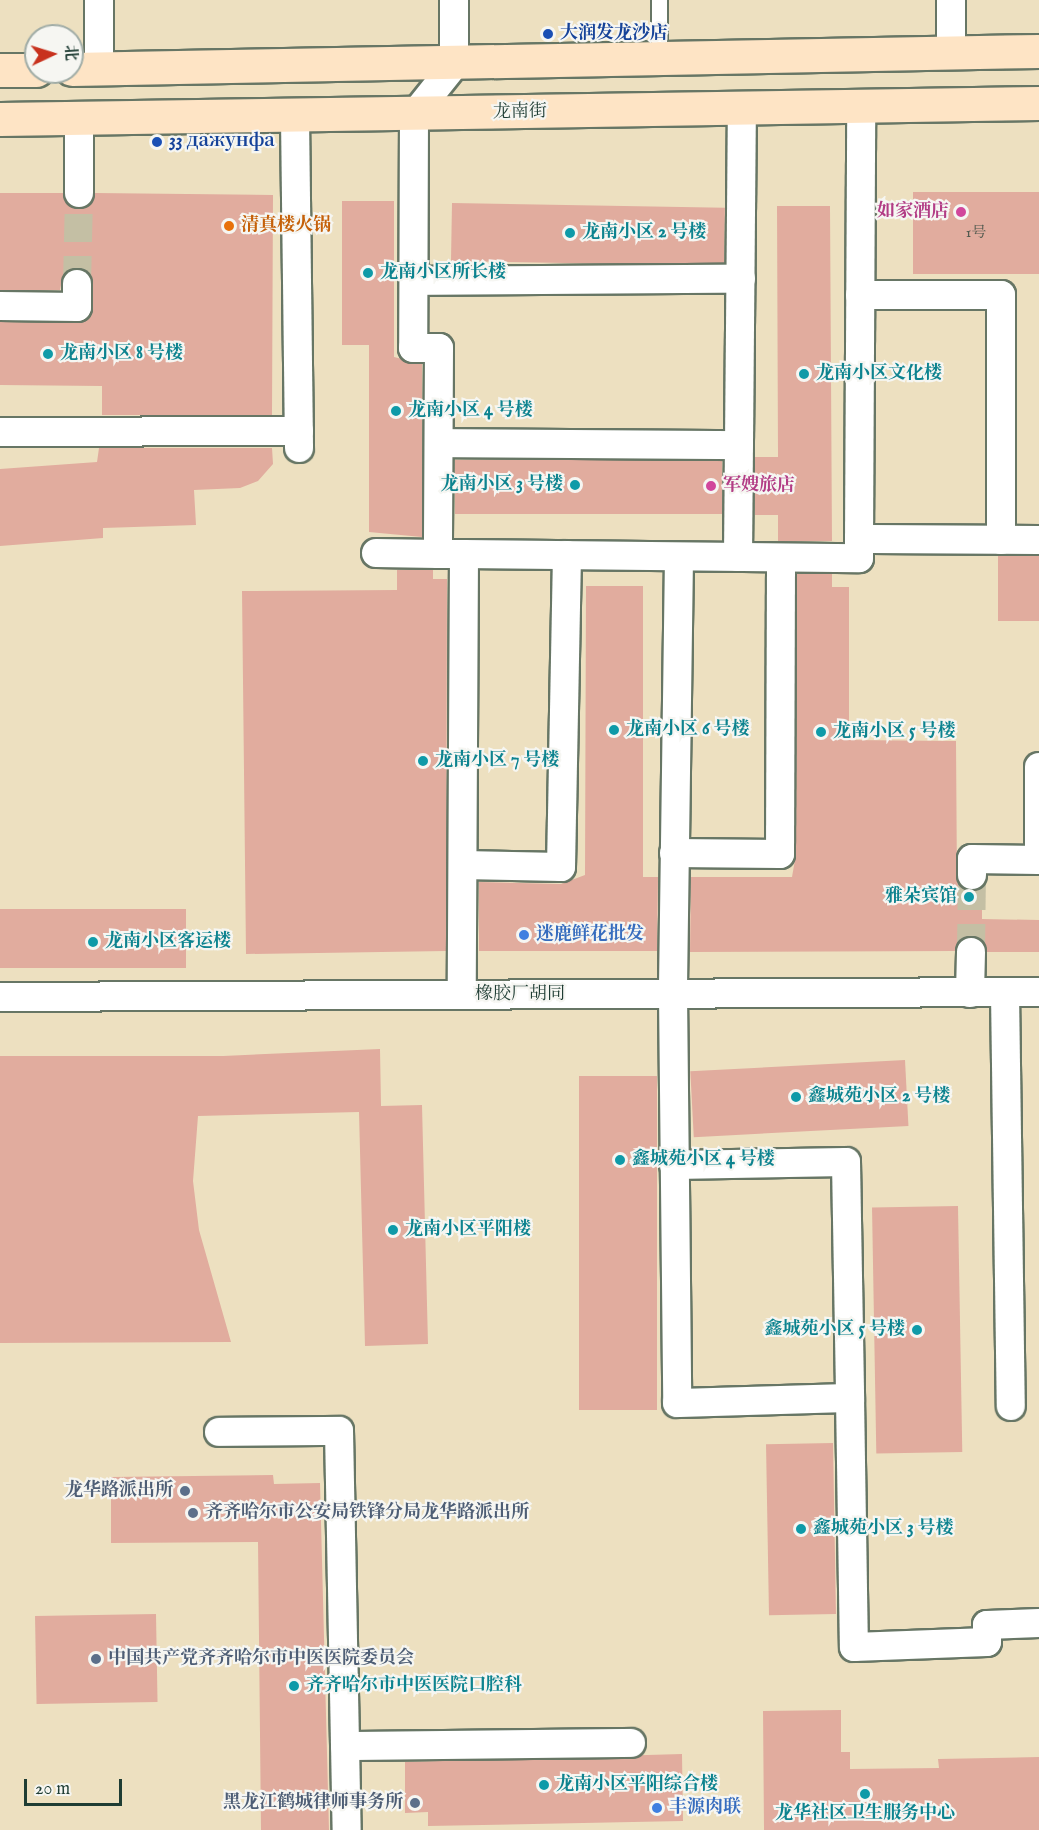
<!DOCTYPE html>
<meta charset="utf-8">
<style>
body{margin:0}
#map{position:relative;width:1039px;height:1830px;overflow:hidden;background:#ede0c0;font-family:"IM FELL English","Noto Serif SC",serif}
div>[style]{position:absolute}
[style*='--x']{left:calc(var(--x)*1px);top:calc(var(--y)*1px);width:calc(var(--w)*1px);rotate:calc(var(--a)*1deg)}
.building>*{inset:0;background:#e1ac9e;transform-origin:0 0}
.minor-tunnel>*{height:28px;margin-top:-14px;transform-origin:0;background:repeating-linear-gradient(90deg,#c4bfa4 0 28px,transparent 0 42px)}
.roads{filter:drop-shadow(2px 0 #677665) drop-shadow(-2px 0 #677665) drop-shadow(0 2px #677665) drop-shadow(0 -2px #677665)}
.service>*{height:15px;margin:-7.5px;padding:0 7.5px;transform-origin:7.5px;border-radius:7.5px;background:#fff}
.minor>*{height:28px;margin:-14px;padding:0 14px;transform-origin:14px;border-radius:14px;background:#fff}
.secondary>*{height:33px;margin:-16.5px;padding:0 16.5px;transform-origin:16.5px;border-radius:16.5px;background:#fee4c5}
.dots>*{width:16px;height:16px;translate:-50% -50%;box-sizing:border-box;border:3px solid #f6f6f2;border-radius:50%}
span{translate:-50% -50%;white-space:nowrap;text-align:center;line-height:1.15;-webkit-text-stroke:4.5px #f6f6f2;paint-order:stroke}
.number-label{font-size:15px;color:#50594e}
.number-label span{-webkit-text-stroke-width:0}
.transit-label{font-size:18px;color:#164399;font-weight:700}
.left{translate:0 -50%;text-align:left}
.street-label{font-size:18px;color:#1f3d34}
.hotel-label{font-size:18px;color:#b23c85;font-weight:700}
.right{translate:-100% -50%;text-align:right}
.food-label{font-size:18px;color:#c56008;font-weight:700}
.culture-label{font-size:18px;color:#0d838f;font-weight:700}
.shop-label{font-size:18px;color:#366cbe;font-weight:700}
.service-label{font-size:18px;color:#4e5e75;font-weight:700}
.north{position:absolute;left:24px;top:24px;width:60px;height:60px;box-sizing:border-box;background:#f6f6f2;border:2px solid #a0aca6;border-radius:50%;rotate:86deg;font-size:16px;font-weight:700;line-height:24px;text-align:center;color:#1f3d34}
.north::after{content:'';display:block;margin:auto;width:21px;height:27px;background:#c8321e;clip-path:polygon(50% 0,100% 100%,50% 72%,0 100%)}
.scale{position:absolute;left:24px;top:1779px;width:98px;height:27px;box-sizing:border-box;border:3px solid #1f3d34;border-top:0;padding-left:8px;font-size:18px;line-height:21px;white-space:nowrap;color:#1f3d34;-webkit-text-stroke:4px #f6f6f2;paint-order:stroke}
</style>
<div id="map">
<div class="building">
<div style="left:913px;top:192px;width:126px;height:82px"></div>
<div style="clip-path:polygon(0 193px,63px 193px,78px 209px,88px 207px,95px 193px,273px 195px,272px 415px,102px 415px,102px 386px,0 385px,0 322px,77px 323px,91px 316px,93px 307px,92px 276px,78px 268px,63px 275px,60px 290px,0 290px)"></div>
<div style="clip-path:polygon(342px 201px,394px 201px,394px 357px,422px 364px,422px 537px,369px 532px,369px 345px,342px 345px)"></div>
<div style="left:452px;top:203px;width:273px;height:58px;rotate:1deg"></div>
<div style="clip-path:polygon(777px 206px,830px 206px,832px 541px,778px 541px,778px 515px,755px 515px,755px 457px,778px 457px)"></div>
<div style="clip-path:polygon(99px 448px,272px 448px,273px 464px,258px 481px,240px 488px,194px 490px,196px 525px,103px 528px,103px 538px,0 546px,0 469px,97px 462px)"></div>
<div style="left:455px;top:460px;width:267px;height:54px"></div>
<div style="left:998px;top:556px;width:41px;height:65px"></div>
<div style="clip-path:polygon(397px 570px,433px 570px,433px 579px,447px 579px,446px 951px,246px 954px,242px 591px,397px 590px)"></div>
<div style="clip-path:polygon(797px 574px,832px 574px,832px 587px,849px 587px,849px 740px,956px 741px,957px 883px,971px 891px,982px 887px,982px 919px,1039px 920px,1039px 952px,987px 952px,980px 938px,971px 936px,955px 951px,690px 952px,691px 877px,792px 877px,796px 854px)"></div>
<div style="clip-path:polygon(586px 586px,643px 586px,643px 877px,658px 877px,657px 951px,479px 951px,479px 882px,561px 884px,585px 875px)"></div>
<div style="left:0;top:909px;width:186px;height:59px"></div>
<div style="clip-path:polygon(380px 1049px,381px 1106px,422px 1105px,428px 1344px,365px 1346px,359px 1112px,198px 1116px,193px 1181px,199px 1230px,231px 1342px,0 1343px,0 1056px,223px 1056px)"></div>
<div style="left:905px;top:1060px;width:66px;height:215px;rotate:87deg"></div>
<div style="left:657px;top:1076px;width:334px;height:78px;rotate:90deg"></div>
<div style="left:958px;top:1206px;width:246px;height:86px;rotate:89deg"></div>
<div style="left:833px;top:1443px;width:171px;height:67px;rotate:89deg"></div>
<div style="clip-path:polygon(273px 1475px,274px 1484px,320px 1483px,329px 1830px,261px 1830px,258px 1542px,111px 1543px,111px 1477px)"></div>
<div style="left:156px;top:1614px;width:88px;height:121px;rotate:89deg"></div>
<div style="clip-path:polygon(841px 1710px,841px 1752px,850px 1752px,850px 1769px,939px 1768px,938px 1759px,1039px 1757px,1039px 1830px,764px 1830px,763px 1711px)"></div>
<div style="clip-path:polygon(682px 1754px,683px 1821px,428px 1826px,428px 1812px,405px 1813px,405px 1762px)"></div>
</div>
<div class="minor-tunnel">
<div style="--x:77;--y:284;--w:91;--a:-88.7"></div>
<div style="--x:971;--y:952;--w:77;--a:-89.3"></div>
</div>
<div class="roads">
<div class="service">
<div style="--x:659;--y:60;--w:60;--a:-90"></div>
</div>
<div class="minor">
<div style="--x:99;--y:0;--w:69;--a:90"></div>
<div style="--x:454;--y:0;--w:65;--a:90"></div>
<div style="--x:454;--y:65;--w:64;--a:128.7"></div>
<div style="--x:414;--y:115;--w:233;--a:90.2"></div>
<div style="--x:413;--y:348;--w:26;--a:0"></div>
<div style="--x:439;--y:348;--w:206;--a:90.3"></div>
<div style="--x:438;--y:554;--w:26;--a:0"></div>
<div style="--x:464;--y:554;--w:441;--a:90.3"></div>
<div style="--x:951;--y:0;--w:53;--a:90"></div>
<div style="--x:295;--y:117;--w:331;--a:89.3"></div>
<div style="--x:79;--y:193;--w:75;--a:-90"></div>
<div style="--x:414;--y:281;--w:327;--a:-0.4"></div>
<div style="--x:860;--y:295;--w:141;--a:0"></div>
<div style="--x:1001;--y:295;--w:245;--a:90"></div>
<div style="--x:0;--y:306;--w:77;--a:0.7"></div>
<div style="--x:77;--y:307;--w:23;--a:-90"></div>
<div style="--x:0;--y:432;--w:299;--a:-0.2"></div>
<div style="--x:439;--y:443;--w:300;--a:0.4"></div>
<div style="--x:859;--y:539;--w:432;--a:-89.7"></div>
<div style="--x:376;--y:553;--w:62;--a:0.9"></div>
<div style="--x:464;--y:554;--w:395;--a:0.6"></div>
<div style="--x:859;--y:558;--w:19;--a:-90"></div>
<div style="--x:859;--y:539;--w:180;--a:0.3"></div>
<div style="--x:679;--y:557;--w:437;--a:90.8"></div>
<div style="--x:673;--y:994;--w:409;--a:89.4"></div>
<div style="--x:677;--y:1403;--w:173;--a:-1.7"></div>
<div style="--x:850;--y:1398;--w:249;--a:89.1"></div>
<div style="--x:854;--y:1647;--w:133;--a:-2.2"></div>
<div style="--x:987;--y:1642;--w:17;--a:-90"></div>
<div style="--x:987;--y:1625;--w:52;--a:-2.2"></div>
<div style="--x:738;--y:557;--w:448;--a:-89.5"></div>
<div style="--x:674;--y:853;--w:106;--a:0.5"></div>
<div style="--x:780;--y:854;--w:296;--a:-89.8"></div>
<div style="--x:463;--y:865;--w:98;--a:1.2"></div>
<div style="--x:561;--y:867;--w:312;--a:-88.9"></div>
<div style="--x:972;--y:875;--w:16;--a:-90"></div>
<div style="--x:972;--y:859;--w:67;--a:0.9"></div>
<div style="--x:1039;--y:860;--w:93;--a:-90"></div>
<div style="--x:970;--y:993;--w:41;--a:-88.6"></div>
<div style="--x:1005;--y:993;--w:413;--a:89.2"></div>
<div style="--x:0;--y:997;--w:1039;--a:-0.28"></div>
<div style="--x:674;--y:1165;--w:172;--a:-1"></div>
<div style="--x:846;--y:1162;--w:236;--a:89"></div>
<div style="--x:219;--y:1432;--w:120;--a:-0.5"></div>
<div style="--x:339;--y:1431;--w:399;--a:88.9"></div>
<div style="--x:345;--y:1746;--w:286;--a:-0.6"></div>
</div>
<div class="secondary">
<div style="--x:72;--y:69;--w:967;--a:-1.07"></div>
<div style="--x:0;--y:70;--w:36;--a:0"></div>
<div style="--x:0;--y:119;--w:1039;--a:-0.88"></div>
</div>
</div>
<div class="dots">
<div style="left:548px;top:34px;background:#1a4fb4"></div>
<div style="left:157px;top:142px;background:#1a4fb4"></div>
<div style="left:961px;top:212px;background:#d1479c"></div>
<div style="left:229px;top:226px;background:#e8710a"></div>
<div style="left:570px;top:233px;background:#0f9aa8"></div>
<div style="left:368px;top:273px;background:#0f9aa8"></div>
<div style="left:48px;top:354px;background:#0f9aa8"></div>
<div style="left:804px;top:374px;background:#0f9aa8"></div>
<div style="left:396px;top:411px;background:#0f9aa8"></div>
<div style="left:575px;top:485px;background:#0f9aa8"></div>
<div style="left:711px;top:486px;background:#d1479c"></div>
<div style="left:614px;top:730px;background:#0f9aa8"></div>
<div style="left:821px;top:732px;background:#0f9aa8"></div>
<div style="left:423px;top:761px;background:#0f9aa8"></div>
<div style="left:969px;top:897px;background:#0f9aa8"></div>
<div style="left:524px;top:935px;background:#3f7fe0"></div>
<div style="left:93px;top:942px;background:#0f9aa8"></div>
<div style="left:796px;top:1097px;background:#0f9aa8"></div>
<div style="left:620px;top:1160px;background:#0f9aa8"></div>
<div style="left:393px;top:1230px;background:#0f9aa8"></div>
<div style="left:917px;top:1330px;background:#0f9aa8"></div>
<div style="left:185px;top:1491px;background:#5c6f8a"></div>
<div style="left:193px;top:1513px;background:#5c6f8a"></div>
<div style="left:801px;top:1529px;background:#0f9aa8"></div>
<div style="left:96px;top:1659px;background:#5c6f8a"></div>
<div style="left:294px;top:1686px;background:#0f9aa8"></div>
<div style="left:544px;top:1785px;background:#0f9aa8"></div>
<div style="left:865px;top:1794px;background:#0f9aa8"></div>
<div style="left:415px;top:1803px;background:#5c6f8a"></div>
<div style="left:657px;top:1808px;background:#3f7fe0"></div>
</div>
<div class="number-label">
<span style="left:976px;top:233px">1号</span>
</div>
<div class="transit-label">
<span class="left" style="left:560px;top:34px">大润发龙沙店</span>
<span class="left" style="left:169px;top:142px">33 дажунфа</span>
</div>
<div class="street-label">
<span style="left:520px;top:113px;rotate:-1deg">龙南街</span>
<span style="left:520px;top:995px">橡胶厂胡同</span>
</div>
<div class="hotel-label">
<span class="right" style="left:949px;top:212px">如家酒店</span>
<span class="left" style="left:723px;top:486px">军嫂旅店</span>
</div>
<div class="food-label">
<span class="left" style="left:241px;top:226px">清真楼火锅</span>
</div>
<div class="culture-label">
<span class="left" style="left:582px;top:233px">龙南小区 2 号楼</span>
<span class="left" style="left:380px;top:273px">龙南小区所长楼</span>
<span class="left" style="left:60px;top:354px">龙南小区 8 号楼</span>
<span class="left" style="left:816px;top:374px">龙南小区文化楼</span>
<span class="left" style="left:408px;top:411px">龙南小区 4 号楼</span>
<span class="right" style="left:563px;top:485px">龙南小区 3 号楼</span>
<span class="left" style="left:626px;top:730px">龙南小区 6 号楼</span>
<span class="left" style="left:833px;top:732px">龙南小区 5 号楼</span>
<span class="left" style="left:435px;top:761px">龙南小区 7 号楼</span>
<span class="right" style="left:957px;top:897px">雅朵宾馆</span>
<span class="left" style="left:105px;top:942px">龙南小区客运楼</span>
<span class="left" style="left:808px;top:1097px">鑫城苑小区 2 号楼</span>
<span class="left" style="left:632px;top:1160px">鑫城苑小区 4 号楼</span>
<span class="left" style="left:405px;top:1230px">龙南小区平阳楼</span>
<span class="right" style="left:905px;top:1330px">鑫城苑小区 5 号楼</span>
<span class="left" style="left:813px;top:1529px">鑫城苑小区 3 号楼</span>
<span class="left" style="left:306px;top:1686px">齐齐哈尔市中医医院口腔科</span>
<span class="left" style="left:556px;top:1785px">龙南小区平阳综合楼</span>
<span style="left:865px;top:1814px">龙华社区卫生服务中心</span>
</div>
<div class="shop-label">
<span class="left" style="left:536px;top:935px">迷鹿鲜花批发</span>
<span class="left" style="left:669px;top:1808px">丰源肉联</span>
</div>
<div class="service-label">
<span class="right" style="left:173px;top:1491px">龙华路派出所</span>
<span class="left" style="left:205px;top:1513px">齐齐哈尔市公安局铁锋分局龙华路派出所</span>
<span class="left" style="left:108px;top:1659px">中国共产党齐齐哈尔市中医医院委员会</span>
<span class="right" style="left:403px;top:1803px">黑龙江鹤城律师事务所</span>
</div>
<div class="north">北</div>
<div class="scale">20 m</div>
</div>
